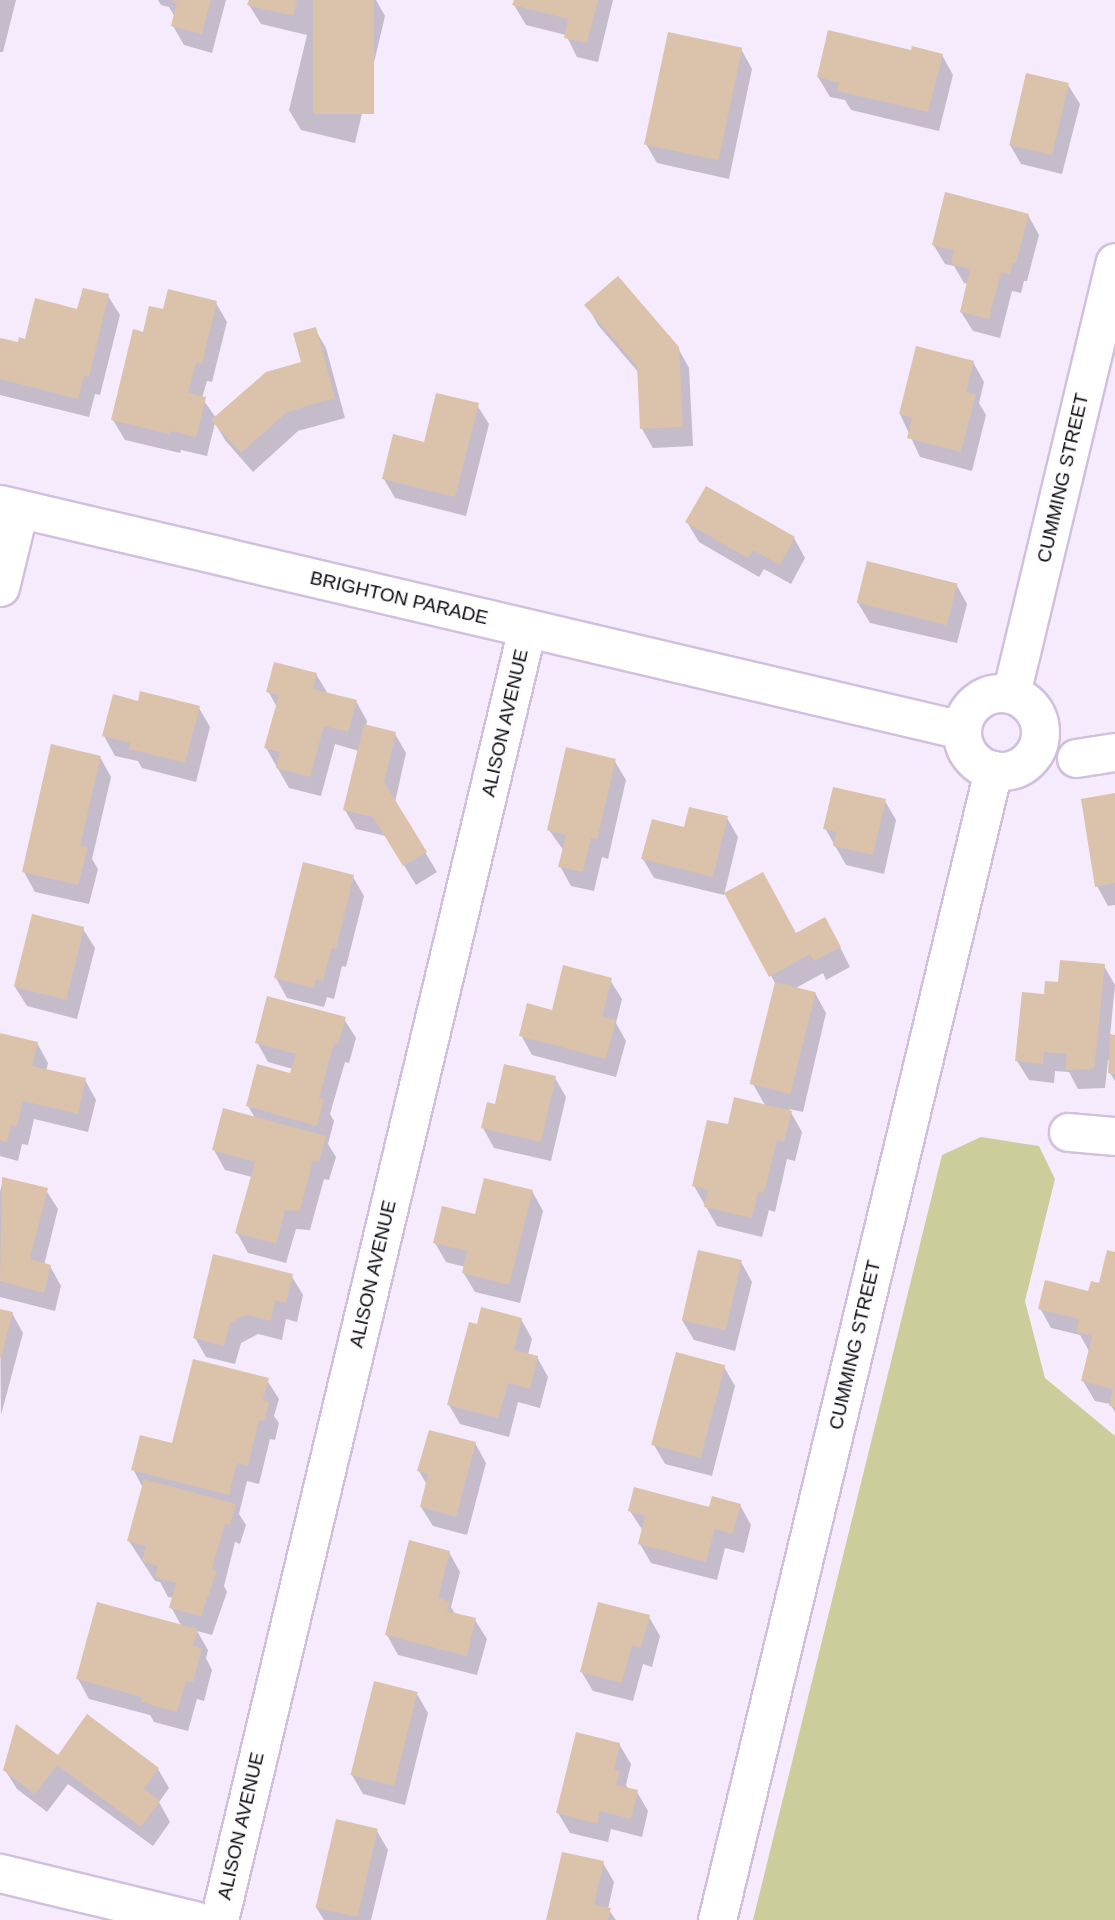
<!DOCTYPE html>
<style>
body{margin:0}
#map{position:relative;width:1115px;height:1920px;overflow:hidden;background:#f5ebfd;font-family:Helvetica,sans-serif}
div>[style]{position:absolute}
[style*='--x']{left:calc(var(--x)*1px);top:calc(var(--y)*1px);width:calc(var(--w)*1px);rotate:calc(var(--a)*1deg)}
.green>*{inset:0;background:#cbce9b}
.shadow>*{inset:0;background:#0003}
.building>*{inset:0;background:#dbc2aa;transform-origin:0 0}
.roads{filter:drop-shadow(2px 0 #d1c0dd) drop-shadow(-2px 0 #d1c0dd) drop-shadow(0 2px #d1c0dd) drop-shadow(0 -2px #d1c0dd)}
.minor>*{height:37px;margin:-18.5px;padding:0 18.5px;transform-origin:18.5px;border-radius:18.5px;background:#fff}
.minor>.ring{margin:-18.5px;padding:0;box-sizing:content-box;background:none;border:37px solid #fff;border-radius:50%}
span{translate:-50% -50%;white-space:nowrap;text-align:center;line-height:1.15;-webkit-text-stroke:6px #fdfdfd;paint-order:stroke}
.street-label{font-size:19px;color:#0f0a13}
</style>
<div id="map">
<div class="green">
<div style="clip-path:polygon(981px 1137px,1039px 1146px,1055px 1179px,1025px 1301px,1045px 1378px,1115px 1436px,1115px 1920px,753px 1920px,942px 1155px)"></div>
</div>
<div class="shadow">
<div style="clip-path:polygon(0 0,16px 0,3px 52px,0 52px)"></div>
<div style="clip-path:polygon(158px 0,226px 0,212px 53px,184px 45px,173px 26px,175px 17px,169px 7px,161px 5px)"></div>
<div style="clip-path:polygon(251px 0,376px 0,385px 16px,355px 143px,301px 130px,289px 110px,307px 35px,261px 24px,249px 5px)"></div>
<div style="clip-path:polygon(516px 0,613px 0,598px 62px,577px 57px,566px 35px,526px 25px,514px 5px)"></div>
<div style="clip-path:polygon(741px 49px,752px 69px,729px 179px,657px 163px,646px 144px)"></div>
<div style="clip-path:polygon(912px 52px,942px 55px,953px 75px,939px 131px,851px 110px,845px 100px,830px 97px,818px 77px)"></div>
<div style="clip-path:polygon(1068px 85px,1080px 104px,1062px 174px,1021px 164px,1010px 145px)"></div>
<div style="clip-path:polygon(1028px 215px,1039px 235px,1027px 281px,1024px 281px,1021px 293px,1012px 291px,1000px 338px,973px 331px,961px 312px,968px 284px,964px 283px,954px 266px,945px 264px,933px 244px)"></div>
<div style="clip-path:polygon(108px 296px,120px 315px,100px 395px,95px 394px,89px 417px,0 395px,0 340px,19px 344px)"></div>
<div style="clip-path:polygon(216px 303px,227px 322px,212px 382px,207px 381px,202px 398px,216px 418px,303px 363px,315px 329px,326px 348px,345px 418px,298px 431px,253px 472px,225px 440px,215px 423px,207px 456px,181px 450px,180px 453px,125px 440px,113px 420px,145px 334px,164px 311px)"></div>
<div style="clip-path:polygon(587px 305px,678px 348px,689px 368px,693px 446px,653px 448px,642px 429px,639px 373px,598px 325px)"></div>
<div style="clip-path:polygon(973px 362px,984px 382px,979px 403px,986px 415px,972px 471px,920px 457px,900px 414px)"></div>
<div style="clip-path:polygon(477px 405px,489px 424px,466px 516px,395px 498px,384px 479px)"></div>
<div style="clip-path:polygon(707px 489px,794px 538px,805px 558px,791px 584px,764px 569px,759px 577px,699px 542px,687px 522px)"></div>
<div style="clip-path:polygon(956px 584px,967px 604px,957px 643px,870px 623px,858px 603px)"></div>
<div style="clip-path:polygon(316px 674px,328px 694px,356px 701px,367px 721px,366px 727px,395px 734px,406px 753px,395px 802px,437px 872px,416px 885px,386px 836px,356px 829px,345px 810px,359px 751px,335px 744px,321px 796px,289px 788px,266px 748px,277px 707px,268px 691px)"></div>
<div style="clip-path:polygon(139px 703px,199px 708px,210px 727px,196px 782px,142px 768px,138px 761px,115px 756px,104px 736px)"></div>
<div style="clip-path:polygon(100px 757px,111px 777px,92px 859px,98px 869px,89px 904px,35px 892px,24px 872px)"></div>
<div style="clip-path:polygon(614px 760px,626px 780px,608px 859px,602px 857px,594px 891px,571px 886px,560px 866px,564px 851px,549px 830px)"></div>
<div style="clip-path:polygon(1115px 795px,1115px 905px,1108px 906px,1097px 886px)"></div>
<div style="clip-path:polygon(885px 801px,896px 820px,884px 874px,846px 865px,825px 828px)"></div>
<div style="clip-path:polygon(727px 818px,738px 837px,724px 895px,654px 878px,643px 859px,686px 829px)"></div>
<div style="clip-path:polygon(353px 877px,364px 896px,346px 967px,342px 966px,334px 999px,327px 997px,324px 1007px,287px 998px,276px 978px)"></div>
<div style="clip-path:polygon(727px 894px,796px 935px,836px 939px,850px 967px,826px 980px,823px 973px,794px 989px,815px 993px,826px 1013px,803px 1112px,789px 1109px,802px 1132px,795px 1161px,787px 1159px,775px 1212px,769px 1210px,762px 1237px,717px 1226px,694px 1186px,729px 1127px,766px 1107px,753px 1084px,776px 985px)"></div>
<div style="clip-path:polygon(83px 929px,95px 948px,77px 1019px,27px 1006px,15px 987px)"></div>
<div style="clip-path:polygon(1104px 966px,1115px 985px,1110px 1036px,1115px 1037px,1115px 1081px,1110px 1073px,1111px 1060px,1108px 1060px,1105px 1088px,1078px 1089px,1069px 1072px,1055px 1071px,1054px 1083px,1029px 1080px,1017px 1061px,1045px 996px,1059px 984px)"></div>
<div style="clip-path:polygon(610px 980px,622px 999px,616px 1023px,626px 1041px,616px 1077px,532px 1055px,521px 1035px,553px 1012px)"></div>
<div style="clip-path:polygon(344px 1019px,356px 1038px,349px 1063px,345px 1062px,330px 1114px,334px 1121px,328px 1144px,336px 1157px,329px 1180px,324px 1179px,310px 1230px,296px 1229px,286px 1263px,248px 1253px,237px 1233px,252px 1177px,225px 1170px,214px 1150px,255px 1118px,248px 1106px,291px 1075px,293px 1069px,268px 1062px,257px 1042px)"></div>
<div style="clip-path:polygon(0 1034px,37px 1043px,48px 1063px,46px 1071px,85px 1080px,96px 1100px,88px 1132px,34px 1119px,28px 1145px,22px 1144px,18px 1161px,0 1156px)"></div>
<div style="clip-path:polygon(555px 1078px,566px 1097px,551px 1161px,494px 1148px,483px 1128px,496px 1106px)"></div>
<div style="clip-path:polygon(3px 1179px,46px 1190px,58px 1209px,44px 1265px,50px 1266px,61px 1286px,55px 1311px,0 1297px,0 1192px)"></div>
<div style="clip-path:polygon(532px 1191px,543px 1211px,520px 1303px,475px 1292px,463px 1272px,465px 1267px,446px 1262px,435px 1243px,477px 1216px)"></div>
<div style="clip-path:polygon(1115px 1254px,1115px 1412px,1110px 1404px,1095px 1401px,1083px 1381px,1089px 1351px,1080px 1335px,1051px 1328px,1040px 1308px,1090px 1293px,1100px 1285px)"></div>
<div style="clip-path:polygon(741px 1262px,752px 1282px,735px 1351px,694px 1340px,682px 1320px)"></div>
<div style="clip-path:polygon(291px 1275px,303px 1295px,297px 1322px,286px 1319px,282px 1340px,258px 1334px,241px 1343px,235px 1364px,206px 1357px,195px 1338px)"></div>
<div style="clip-path:polygon(0 1310px,12px 1313px,23px 1333px,1px 1415px)"></div>
<div style="clip-path:polygon(521px 1319px,532px 1339px,528px 1355px,537px 1357px,548px 1377px,540px 1408px,518px 1402px,509px 1437px,460px 1424px,449px 1405px,478px 1326px)"></div>
<div style="clip-path:polygon(724px 1367px,735px 1386px,712px 1476px,665px 1464px,654px 1445px)"></div>
<div style="clip-path:polygon(267px 1380px,279px 1399px,274px 1416px,279px 1423px,275px 1440px,270px 1439px,259px 1484px,247px 1481px,239px 1514px,246px 1525px,240px 1544px,235px 1542px,224px 1586px,227px 1592px,212px 1635px,197px 1631px,208px 1650px,206px 1658px,212px 1670px,204px 1701px,197px 1699px,188px 1731px,154px 1722px,150px 1715px,89px 1699px,78px 1679px,182px 1627px,171px 1607px,174px 1598px,168px 1597px,160px 1582px,155px 1581px,129px 1541px,143px 1488px,133px 1469px)"></div>
<div style="clip-path:polygon(475px 1443px,486px 1463px,467px 1535px,433px 1526px,421px 1507px,427px 1485px,419px 1471px)"></div>
<div style="clip-path:polygon(740px 1505px,751px 1525px,744px 1553px,725px 1548px,717px 1580px,651px 1563px,640px 1544px,643px 1531px,630px 1511px)"></div>
<div style="clip-path:polygon(449px 1552px,460px 1572px,451px 1607px,456px 1615px,475px 1620px,487px 1639px,477px 1675px,398px 1655px,387px 1635px)"></div>
<div style="clip-path:polygon(649px 1617px,660px 1636px,652px 1667px,643px 1664px,633px 1701px,593px 1691px,581px 1671px)"></div>
<div style="clip-path:polygon(417px 1694px,428px 1713px,405px 1805px,363px 1794px,352px 1775px)"></div>
<div style="clip-path:polygon(619px 1744px,631px 1764px,626px 1785px,629px 1790px,637px 1792px,648px 1811px,642px 1837px,611px 1829px,608px 1842px,570px 1833px,558px 1813px)"></div>
<div style="clip-path:polygon(58px 1757px,158px 1769px,169px 1788px,159px 1802px,170px 1822px,153px 1846px,68px 1784px,47px 1812px,17px 1789px,5px 1770px)"></div>
<div style="clip-path:polygon(377px 1831px,388px 1850px,371px 1920px,324px 1920px,316px 1907px)"></div>
<div style="clip-path:polygon(603px 1863px,614px 1882px,608px 1909px,616px 1920px,548px 1920px)"></div>
</div>
<div class="building">
<div style="clip-path:polygon(211px 0,202px 34px,171px 26px,177px 2px,171px 0)"></div>
<div style="clip-path:polygon(249px 0,297px 0,293px 16px,247px 5px)"></div>
<div style="left:313px;top:0;width:61px;height:114px"></div>
<div style="clip-path:polygon(514px 0,598px 0,587px 43px,564px 38px,568px 19px,512px 5px)"></div>
<div style="clip-path:polygon(828px 30px,911px 50px,912px 46px,943px 54px,928px 112px,837px 91px,839px 83px,817px 77px)"></div>
<div style="left:668px;top:32px;width:76px;height:115px;rotate:12deg"></div>
<div style="left:1026px;top:73px;width:44px;height:74px;rotate:13deg"></div>
<div style="clip-path:polygon(945px 192px,1029px 214px,1016px 263px,1013px 262px,1010px 274px,1001px 272px,989px 319px,960px 312px,970px 269px,951px 264px,954px 250px,932px 245px)"></div>
<div style="clip-path:polygon(618px 276px,679px 347px,683px 427px,640px 429px,637px 366px,584px 305px)"></div>
<div style="clip-path:polygon(83px 288px,109px 294px,89px 377px,84px 376px,78px 399px,0 379px,0 338px,18px 342px,19px 337px,25px 339px,35px 298px,77px 309px)"></div>
<div style="clip-path:polygon(168px 289px,217px 301px,202px 364px,196px 362px,188px 393px,206px 397px,196px 437px,170px 431px,169px 434px,111px 420px,133px 329px,143px 332px,149px 306px,163px 309px)"></div>
<div style="clip-path:polygon(316px 327px,335px 398px,287px 412px,241px 453px,211px 420px,266px 372px,301px 362px,293px 333px)"></div>
<div style="clip-path:polygon(916px 346px,974px 361px,966px 392px,976px 394px,961px 452px,907px 438px,912px 418px,899px 414px)"></div>
<div style="clip-path:polygon(436px 393px,479px 403px,455px 497px,382px 479px,393px 434px,424px 442px)"></div>
<div style="clip-path:polygon(706px 486px,795px 537px,780px 565px,753px 550px,748px 558px,685px 522px)"></div>
<div style="left:867px;top:561px;width:93px;height:43px;rotate:14deg"></div>
<div style="clip-path:polygon(274px 662px,317px 673px,313px 689px,357px 700px,348px 732px,324px 726px,310px 777px,276px 768px,280px 752px,264px 748px,279px 695px,266px 692px)"></div>
<div style="clip-path:polygon(140px 691px,200px 706px,185px 763px,129px 749px,130px 743px,102px 736px,113px 694px,138px 701px)"></div>
<div style="clip-path:polygon(364px 724px,396px 732px,384px 782px,427px 852px,403px 866px,373px 817px,343px 810px)"></div>
<div style="clip-path:polygon(51px 744px,101px 756px,80px 846px,88px 847px,78px 885px,22px 872px)"></div>
<div style="clip-path:polygon(566px 747px,616px 759px,597px 840px,591px 838px,583px 872px,558px 867px,566px 835px,547px 830px)"></div>
<div style="clip-path:polygon(833px 787px,886px 799px,873px 855px,833px 846px,836px 832px,823px 829px)"></div>
<div style="clip-path:polygon(1115px 793px,1115px 883px,1095px 887px,1081px 799px)"></div>
<div style="clip-path:polygon(689px 807px,728px 816px,713px 877px,641px 859px,652px 819px,684px 827px)"></div>
<div style="clip-path:polygon(303px 862px,354px 875px,336px 949px,332px 948px,323px 981px,316px 979px,314px 988px,274px 978px)"></div>
<div style="clip-path:polygon(763px 872px,796px 933px,825px 917px,841px 947px,814px 961px,810px 954px,769px 977px,724px 893px)"></div>
<div style="left:32px;top:914px;width:54px;height:75px;rotate:14deg"></div>
<div style="clip-path:polygon(1060px 960px,1105px 964px,1094px 1069px,1065px 1070px,1067px 1054px,1044px 1052px,1043px 1064px,1015px 1061px,1022px 992px,1044px 994px,1045px 981px,1058px 982px)"></div>
<div style="clip-path:polygon(563px 965px,612px 978px,602px 1017px,616px 1020px,606px 1059px,519px 1036px,527px 1003px,552px 1010px)"></div>
<div style="left:775px;top:982px;width:42px;height:105px;rotate:14deg"></div>
<div style="clip-path:polygon(267px 996px,346px 1017px,338px 1044px,334px 1043px,319px 1098px,324px 1100px,317px 1126px,246px 1106px,257px 1064px,290px 1073px,296px 1054px,255px 1043px)"></div>
<div style="clip-path:polygon(0 1033px,38px 1042px,32px 1066px,86px 1078px,78px 1114px,23px 1101px,17px 1126px,11px 1125px,7px 1142px,0 1140px)"></div>
<div style="clip-path:polygon(1110px 1034px,1115px 1035px,1115px 1074px,1108px 1073px)"></div>
<div style="clip-path:polygon(504px 1064px,556px 1076px,541px 1142px,481px 1128px,487px 1102px,495px 1104px)"></div>
<div style="clip-path:polygon(734px 1097px,792px 1111px,784px 1142px,777px 1140px,764px 1193px,758px 1192px,752px 1218px,704px 1207px,708px 1190px,692px 1186px,707px 1120px,728px 1124px)"></div>
<div style="clip-path:polygon(223px 1108px,326px 1136px,319px 1161px,313px 1160px,300px 1211px,285px 1210px,276px 1244px,235px 1233px,255px 1162px,212px 1150px)"></div>
<div style="clip-path:polygon(2px 1177px,48px 1188px,30px 1259px,51px 1265px,44px 1293px,0 1281px)"></div>
<div style="clip-path:polygon(484px 1178px,533px 1190px,509px 1285px,462px 1273px,467px 1251px,433px 1243px,442px 1206px,475px 1214px)"></div>
<div style="left:698px;top:1250px;width:45px;height:72px;rotate:13deg"></div>
<div style="clip-path:polygon(1107px 1250px,1115px 1252px,1115px 1407px,1109px 1406px,1113px 1389px,1081px 1381px,1092px 1336px,1076px 1332px,1079px 1319px,1038px 1309px,1045px 1280px,1088px 1291px,1091px 1281px,1099px 1283px)"></div>
<div style="clip-path:polygon(213px 1254px,293px 1274px,286px 1303px,275px 1300px,271px 1321px,247px 1315px,230px 1323px,224px 1346px,193px 1338px)"></div>
<div style="clip-path:polygon(481px 1307px,522px 1318px,514px 1350px,538px 1356px,530px 1389px,508px 1383px,498px 1418px,447px 1405px,469px 1322px,477px 1324px)"></div>
<div style="clip-path:polygon(0 1309px,13px 1312px,1px 1358px,0 1357px)"></div>
<div style="left:676px;top:1352px;width:51px;height:96px;rotate:15deg"></div>
<div style="clip-path:polygon(193px 1359px,269px 1378px,263px 1400px,269px 1402px,264px 1421px,259px 1420px,248px 1466px,237px 1463px,229px 1495px,131px 1470px,140px 1435px,172px 1443px)"></div>
<div style="clip-path:polygon(429px 1430px,476px 1442px,456px 1517px,420px 1507px,428px 1474px,417px 1471px)"></div>
<div style="clip-path:polygon(144px 1479px,236px 1504px,230px 1525px,225px 1524px,212px 1569px,217px 1571px,201px 1616px,169px 1608px,176px 1583px,155px 1577px,158px 1566px,142px 1561px,146px 1546px,127px 1541px)"></div>
<div style="clip-path:polygon(634px 1487px,709px 1507px,712px 1496px,741px 1504px,733px 1534px,715px 1529px,706px 1562px,638px 1544px,645px 1516px,628px 1511px)"></div>
<div style="clip-path:polygon(409px 1540px,450px 1551px,438px 1598px,450px 1602px,447px 1611px,476px 1618px,467px 1656px,385px 1635px)"></div>
<div style="clip-path:polygon(97px 1602px,198px 1629px,193px 1646px,202px 1649px,193px 1682px,186px 1681px,177px 1712px,141px 1702px,142px 1697px,76px 1679px)"></div>
<div style="clip-path:polygon(598px 1602px,650px 1615px,641px 1648px,632px 1645px,622px 1683px,580px 1672px)"></div>
<div style="left:374px;top:1681px;width:45px;height:97px;rotate:14deg"></div>
<div style="clip-path:polygon(87px 1714px,159px 1768px,144px 1789px,160px 1801px,141px 1827px,57px 1765px,35px 1794px,3px 1770px,16px 1724px,58px 1755px)"></div>
<div style="clip-path:polygon(576px 1732px,620px 1743px,614px 1770px,620px 1771px,616px 1785px,638px 1790px,631px 1819px,600px 1811px,597px 1824px,556px 1813px)"></div>
<div style="left:336px;top:1819px;width:43px;height:91px;rotate:13deg"></div>
<div style="clip-path:polygon(562px 1852px,604px 1861px,594px 1905px,611px 1908px,608px 1920px,546px 1920px)"></div>
</div>
<div class="roads">
<div class="minor">
<div style="--x:0;--y:504;--w:988;--a:13.22"></div>
<div style="--x:0;--y:587;--w:80;--a:-76.3"></div>
<div class="ring" style="left:962px;top:693px;width:41px;height:41px"></div>
<div style="--x:1011;--y:694;--w:444;--a:-76.5"></div>
<div style="--x:1076;--y:758;--w:39;--a:-9"></div>
<div style="--x:1068;--y:1132;--w:47;--a:4.9"></div>
<div style="--x:0;--y:1873;--w:200;--a:13.6"></div>
<div style="--x:219;--y:1920;--w:1328;--a:-76.59"></div>
<div style="--x:717;--y:1920;--w:1183;--a:-76.5"></div>
</div>
</div>
<div class="street-label">
<span style="left:1063px;top:478px;rotate:-77deg">CUMMING STREET</span>
<span style="left:399px;top:598px;rotate:13deg">BRIGHTON PARADE</span>
<span style="left:505px;top:723px;rotate:-77deg">ALISON AVENUE</span>
<span style="left:373px;top:1274px;rotate:-77deg">ALISON AVENUE</span>
<span style="left:855px;top:1345px;rotate:-77deg">CUMMING STREET</span>
<span style="left:241px;top:1826px;rotate:-77deg">ALISON AVENUE</span>
</div>
</div>
